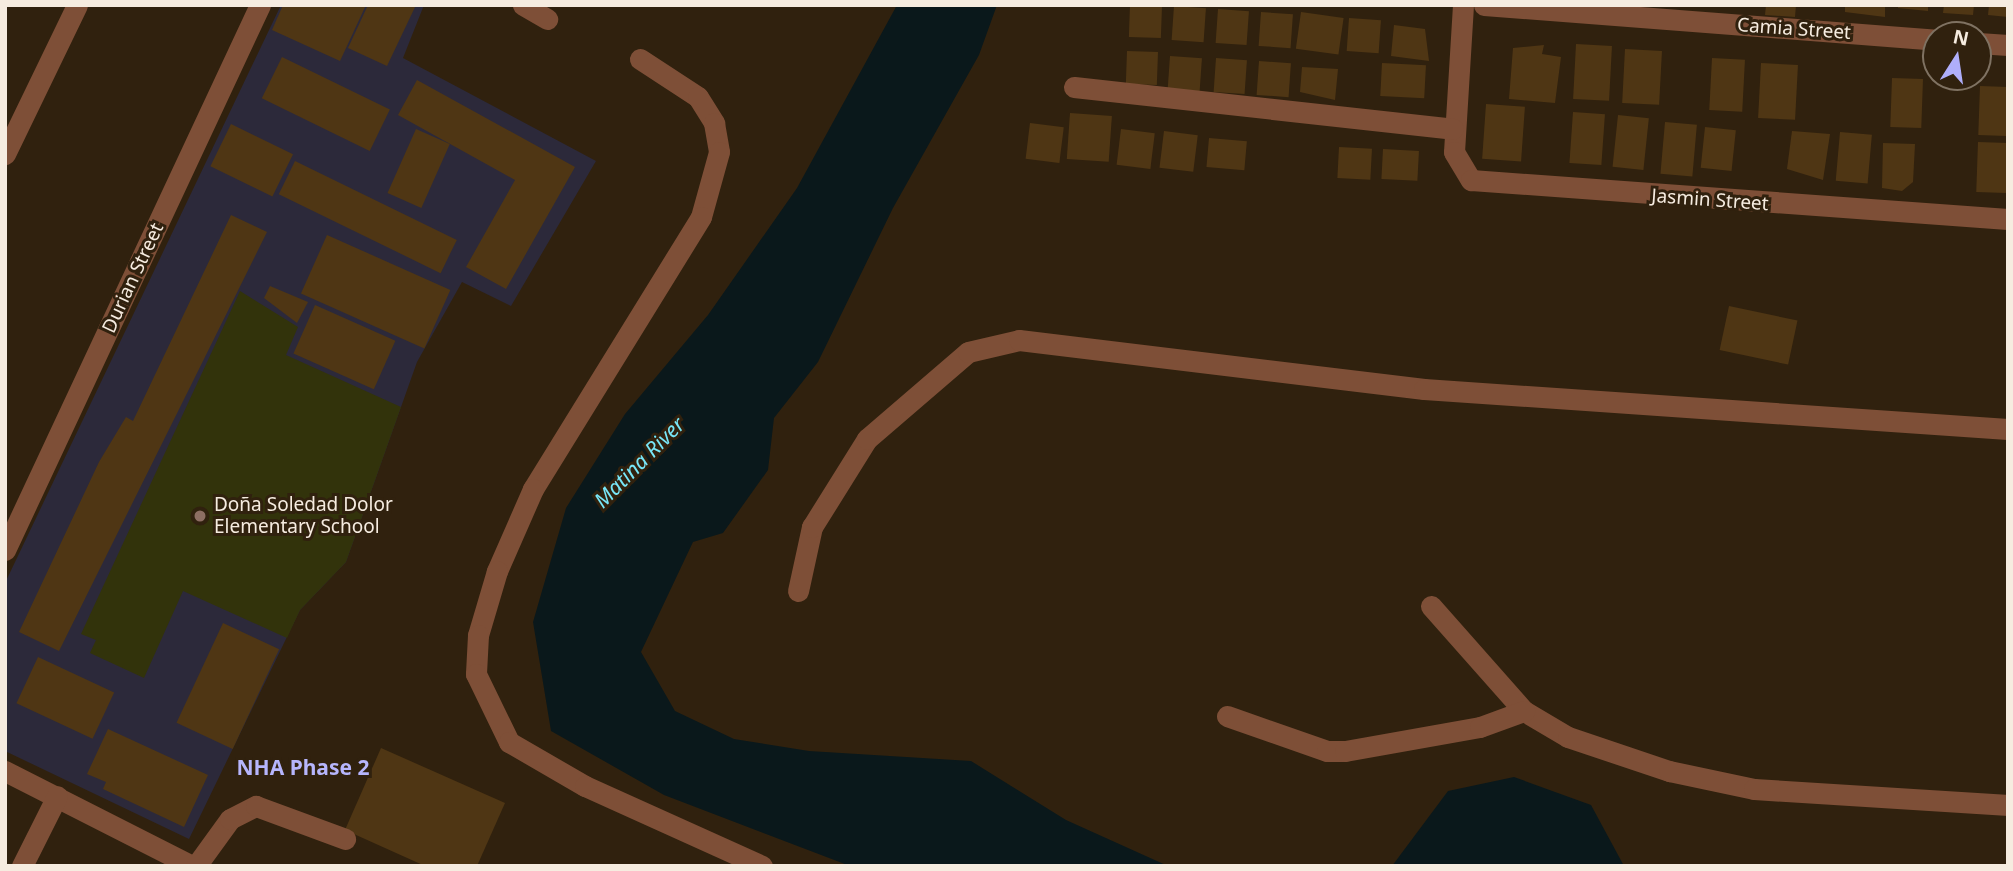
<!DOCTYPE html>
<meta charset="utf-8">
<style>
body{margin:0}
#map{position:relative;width:2013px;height:871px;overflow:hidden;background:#30210e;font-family:"Noto Sans",sans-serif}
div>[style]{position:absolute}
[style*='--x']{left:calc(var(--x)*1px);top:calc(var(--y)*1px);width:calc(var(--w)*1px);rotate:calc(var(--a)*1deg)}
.education>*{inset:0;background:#2c293a}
.green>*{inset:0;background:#32330b}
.water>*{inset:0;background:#0a181b}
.building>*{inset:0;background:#4f3614;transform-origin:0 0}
.minor>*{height:21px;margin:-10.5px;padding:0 10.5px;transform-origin:10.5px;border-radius:10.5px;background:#7e4f37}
.dots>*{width:19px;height:19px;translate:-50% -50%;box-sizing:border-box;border:4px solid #30210e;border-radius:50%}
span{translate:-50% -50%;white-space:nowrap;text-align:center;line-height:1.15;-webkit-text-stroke:6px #30210e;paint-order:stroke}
.street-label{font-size:19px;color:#f6ece0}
.poi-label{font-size:19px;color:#f6ece0}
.left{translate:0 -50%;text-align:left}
.water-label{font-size:21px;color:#78e7f8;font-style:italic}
.neighbourhood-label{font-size:21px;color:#b6b5fc;font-weight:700}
.frame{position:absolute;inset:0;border:7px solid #f6ece0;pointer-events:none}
.north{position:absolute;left:1922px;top:21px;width:70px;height:70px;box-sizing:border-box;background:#30210e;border:2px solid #7f7262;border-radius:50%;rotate:12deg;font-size:19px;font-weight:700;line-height:28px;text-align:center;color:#f6ece0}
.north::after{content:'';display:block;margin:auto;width:24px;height:32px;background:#afaefa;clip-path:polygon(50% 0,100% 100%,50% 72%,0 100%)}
</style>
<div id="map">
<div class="education">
<div style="clip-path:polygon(281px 5px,424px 5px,403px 58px,596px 161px,511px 306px,462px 282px,417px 362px,346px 562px,300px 610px,189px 839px,5px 751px,5px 583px)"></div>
</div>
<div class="green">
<div style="clip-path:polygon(240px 291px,298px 327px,286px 355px,401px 407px,346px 562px,300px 610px,287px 638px,183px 591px,144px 678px,90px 653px,96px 640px,81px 634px)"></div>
</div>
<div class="water">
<div style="clip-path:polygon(897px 5px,997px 5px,979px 55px,893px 208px,818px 362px,774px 418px,768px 470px,723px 533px,693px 542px,641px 652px,675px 711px,734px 739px,809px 751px,971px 761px,1066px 820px,1168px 866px,850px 866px,664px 795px,551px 731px,533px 622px,566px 508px,625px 414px,708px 315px,797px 188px)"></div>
<div style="clip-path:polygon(1514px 777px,1591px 805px,1624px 866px,1392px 866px,1448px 791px)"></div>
</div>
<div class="building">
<div style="clip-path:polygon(283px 5px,366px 5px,340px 61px,272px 30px)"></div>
<div style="clip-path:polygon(368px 5px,416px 5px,387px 66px,348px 48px)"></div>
<div style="left:1130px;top:5px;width:32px;height:32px;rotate:2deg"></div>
<div style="clip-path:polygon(1766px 5px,1796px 5px,1795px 17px,1765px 15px)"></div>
<div style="clip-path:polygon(1845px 5px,1885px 5px,1885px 17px,1845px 12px)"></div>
<div style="clip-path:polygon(1898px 5px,1928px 5px,1928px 11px,1898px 8px)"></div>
<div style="clip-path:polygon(1944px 5px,1974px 5px,1973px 15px,1943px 13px)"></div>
<div style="clip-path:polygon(1989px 5px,2008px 5px,2008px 17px,1988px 15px)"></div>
<div style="left:1174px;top:6px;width:32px;height:34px;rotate:4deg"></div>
<div style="left:1218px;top:9px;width:31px;height:34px;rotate:4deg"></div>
<div style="left:1261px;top:12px;width:32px;height:34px;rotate:4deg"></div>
<div style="left:1301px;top:12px;width:43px;height:37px;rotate:8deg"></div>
<div style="left:1349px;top:18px;width:32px;height:33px;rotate:4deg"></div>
<div style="clip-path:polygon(1394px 25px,1425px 29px,1429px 61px,1391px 56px)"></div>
<div style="left:1576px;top:44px;width:36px;height:55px;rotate:3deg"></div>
<div style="clip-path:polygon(1544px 45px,1542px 54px,1561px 57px,1555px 103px,1509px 99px,1513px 48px)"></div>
<div style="left:1625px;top:49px;width:37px;height:54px;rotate:3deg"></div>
<div style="left:1127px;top:51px;width:31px;height:33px;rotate:2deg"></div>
<div style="left:1170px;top:56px;width:32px;height:33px;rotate:4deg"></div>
<div style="left:282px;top:57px;width:120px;height:46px;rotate:26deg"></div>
<div style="left:1216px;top:58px;width:31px;height:34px;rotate:4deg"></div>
<div style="left:1712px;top:58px;width:33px;height:52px;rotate:3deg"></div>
<div style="left:1259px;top:61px;width:32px;height:34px;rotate:4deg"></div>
<div style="left:1382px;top:63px;width:44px;height:33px;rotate:3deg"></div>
<div style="left:1761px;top:63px;width:37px;height:55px;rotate:3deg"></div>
<div style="clip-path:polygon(1302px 67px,1338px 69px,1335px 100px,1300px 92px)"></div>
<div style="left:1892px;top:78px;width:31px;height:49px;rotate:2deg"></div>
<div style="clip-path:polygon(417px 80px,575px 167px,506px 289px,466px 267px,515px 180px,398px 115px)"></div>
<div style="left:1980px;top:86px;width:28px;height:49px;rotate:2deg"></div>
<div style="left:1486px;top:104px;width:39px;height:55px;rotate:4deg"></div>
<div style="left:1573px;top:112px;width:32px;height:51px;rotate:4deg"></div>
<div style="left:1070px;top:113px;width:42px;height:46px;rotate:4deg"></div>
<div style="left:1618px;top:115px;width:31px;height:52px;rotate:6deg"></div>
<div style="left:1665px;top:122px;width:32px;height:52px;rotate:5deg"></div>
<div style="left:1030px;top:123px;width:34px;height:36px;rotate:7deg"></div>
<div style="left:231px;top:124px;width:69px;height:47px;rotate:26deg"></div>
<div style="left:1705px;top:127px;width:31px;height:41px;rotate:6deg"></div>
<div style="left:416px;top:129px;width:37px;height:70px;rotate:24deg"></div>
<div style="left:1121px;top:129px;width:34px;height:36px;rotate:7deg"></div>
<div style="left:1164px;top:131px;width:34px;height:37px;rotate:7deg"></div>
<div style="clip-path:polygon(1792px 131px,1830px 134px,1823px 180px,1787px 169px)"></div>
<div style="left:1840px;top:132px;width:32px;height:49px;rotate:5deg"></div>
<div style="left:1209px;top:138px;width:38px;height:29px;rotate:5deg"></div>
<div style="left:1978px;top:142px;width:30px;height:50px;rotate:2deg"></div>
<div style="clip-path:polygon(1883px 143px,1915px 144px,1913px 182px,1902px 191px,1882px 188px)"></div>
<div style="left:1339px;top:147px;width:33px;height:31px;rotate:3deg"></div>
<div style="left:1383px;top:149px;width:36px;height:30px;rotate:3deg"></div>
<div style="left:295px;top:161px;width:180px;height:37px;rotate:26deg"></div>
<div style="clip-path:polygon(231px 215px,267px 232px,59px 651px,19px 632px,99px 462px,126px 417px,133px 421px)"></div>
<div style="left:327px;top:235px;width:135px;height:64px;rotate:24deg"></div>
<div style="clip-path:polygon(270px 286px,308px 302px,297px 323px,264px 298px)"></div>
<div style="left:315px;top:305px;width:88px;height:53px;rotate:24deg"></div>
<div style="left:1729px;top:306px;width:70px;height:45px;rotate:12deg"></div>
<div style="left:223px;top:623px;width:62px;height:110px;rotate:25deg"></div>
<div style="left:38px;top:657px;width:84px;height:51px;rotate:25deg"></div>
<div style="clip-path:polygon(108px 729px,208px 775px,184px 827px,103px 789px,106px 782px,87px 774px)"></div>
<div style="clip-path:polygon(381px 748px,505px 803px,477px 866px,425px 866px,345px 830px)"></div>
</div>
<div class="minor">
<div style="--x:523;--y:5;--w:28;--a:30"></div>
<div style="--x:1463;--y:5;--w:147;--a:93.5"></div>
<div style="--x:1454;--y:152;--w:33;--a:59"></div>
<div style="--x:1471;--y:180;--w:538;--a:4.15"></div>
<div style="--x:1484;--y:5;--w:453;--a:4.4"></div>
<div style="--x:1978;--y:43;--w:30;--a:4"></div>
<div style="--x:640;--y:59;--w:69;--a:33.2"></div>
<div style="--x:698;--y:97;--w:31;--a:58"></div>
<div style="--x:714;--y:123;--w:29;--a:80"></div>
<div style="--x:719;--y:152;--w:67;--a:105.5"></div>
<div style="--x:701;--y:217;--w:320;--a:121.7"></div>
<div style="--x:533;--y:489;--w:90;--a:113.7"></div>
<div style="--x:497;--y:571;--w:67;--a:106.5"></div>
<div style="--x:478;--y:635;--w:39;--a:93"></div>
<div style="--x:476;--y:674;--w:76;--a:64.1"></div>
<div style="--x:509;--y:742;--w:88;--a:30.1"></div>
<div style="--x:585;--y:786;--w:194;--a:24.3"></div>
<div style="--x:1074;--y:87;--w:381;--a:6.3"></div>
<div style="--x:5;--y:154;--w:165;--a:-64.2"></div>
<div style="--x:5;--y:550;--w:602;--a:-64.93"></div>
<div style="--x:798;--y:591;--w:66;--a:-77.7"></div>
<div style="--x:812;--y:527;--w:104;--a:-58"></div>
<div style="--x:867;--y:439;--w:133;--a:-40.7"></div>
<div style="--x:968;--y:352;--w:52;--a:-13.2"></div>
<div style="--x:1019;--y:340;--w:408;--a:6.9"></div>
<div style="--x:1424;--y:389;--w:585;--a:3.92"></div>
<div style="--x:1431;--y:606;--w:140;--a:48.5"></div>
<div style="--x:1524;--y:711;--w:51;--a:30.6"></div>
<div style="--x:1568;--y:737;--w:107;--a:18.6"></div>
<div style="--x:1669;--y:771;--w:87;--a:12"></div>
<div style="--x:1754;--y:789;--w:255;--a:3.6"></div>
<div style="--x:1227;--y:716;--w:106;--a:19.3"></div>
<div style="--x:1327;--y:751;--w:18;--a:0"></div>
<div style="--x:1345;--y:751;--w:137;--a:-10.1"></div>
<div style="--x:1480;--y:727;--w:47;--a:-20"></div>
<div style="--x:5;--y:771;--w:210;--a:26.9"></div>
<div style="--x:22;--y:866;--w:78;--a:-63.4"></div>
<div style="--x:196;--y:866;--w:58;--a:-54.1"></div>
<div style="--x:230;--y:819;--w:29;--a:-27"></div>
<div style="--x:256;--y:806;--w:95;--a:20.3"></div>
</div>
<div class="dots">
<div style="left:200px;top:516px;background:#8d6e63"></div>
</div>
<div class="street-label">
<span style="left:1794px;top:29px;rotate:4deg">Camia Street</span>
<span style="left:1710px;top:200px;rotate:4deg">Jasmin Street</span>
<span style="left:133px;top:278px;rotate:-65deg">Durian Street</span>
</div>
<div class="poi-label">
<span class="left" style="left:214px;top:516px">Doña Soledad Dolor<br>Elementary School</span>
</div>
<div class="water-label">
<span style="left:639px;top:462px;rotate:-45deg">Matina River</span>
</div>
<div class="neighbourhood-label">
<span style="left:303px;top:767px">NHA Phase 2</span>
</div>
<div class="frame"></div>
<div class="north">N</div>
</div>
